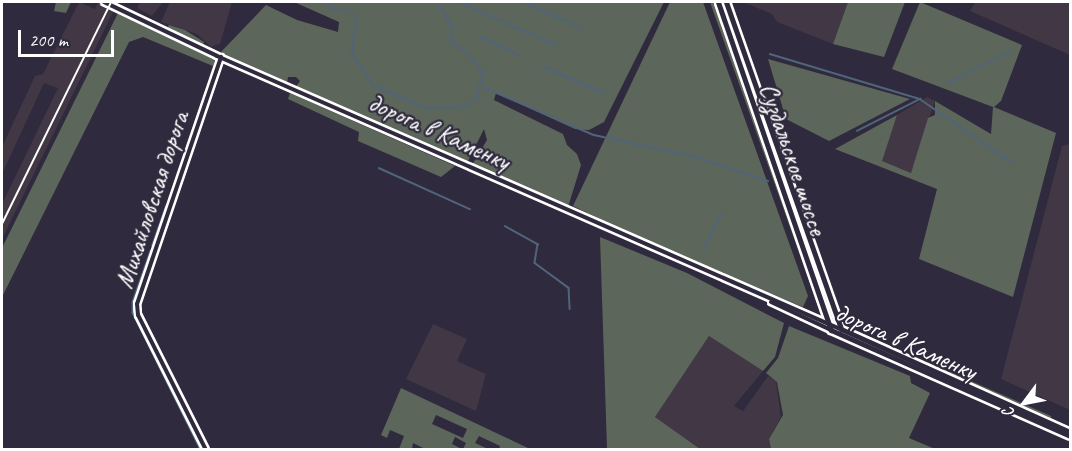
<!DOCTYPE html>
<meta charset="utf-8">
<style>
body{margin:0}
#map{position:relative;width:1072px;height:451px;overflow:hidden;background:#2f2a3d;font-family:Caveat,sans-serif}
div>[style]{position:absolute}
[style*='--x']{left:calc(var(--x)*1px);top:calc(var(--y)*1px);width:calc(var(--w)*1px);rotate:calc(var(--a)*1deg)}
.built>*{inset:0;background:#413745}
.green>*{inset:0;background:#5d665a}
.stream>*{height:1.5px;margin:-0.75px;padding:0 0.75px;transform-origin:0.75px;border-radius:0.75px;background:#50647b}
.roads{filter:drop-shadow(2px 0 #fff) drop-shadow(-2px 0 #fff) drop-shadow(0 2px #fff) drop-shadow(0 -2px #fff)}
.minor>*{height:4px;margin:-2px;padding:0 2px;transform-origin:2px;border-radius:2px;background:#2f2a3d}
.major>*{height:5px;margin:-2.5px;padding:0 2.5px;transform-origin:2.5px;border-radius:2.5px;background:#2f2a3d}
.rail>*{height:1.5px;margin:-0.75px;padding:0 0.75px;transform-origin:0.75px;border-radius:0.75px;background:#fff}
span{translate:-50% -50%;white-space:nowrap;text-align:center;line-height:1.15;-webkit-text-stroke:4.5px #2f2a3d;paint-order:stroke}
.street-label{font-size:26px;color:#fff}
.frame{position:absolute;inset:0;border:3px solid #fff;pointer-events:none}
.north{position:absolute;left:994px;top:373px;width:60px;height:60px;-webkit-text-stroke:4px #2f2a3d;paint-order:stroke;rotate:238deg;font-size:16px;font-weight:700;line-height:24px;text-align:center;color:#fff}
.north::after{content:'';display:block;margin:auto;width:21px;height:27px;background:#fff;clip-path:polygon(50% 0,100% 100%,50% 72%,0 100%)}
.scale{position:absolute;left:18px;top:30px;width:96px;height:27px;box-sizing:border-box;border:3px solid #fff;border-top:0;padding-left:8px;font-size:18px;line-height:21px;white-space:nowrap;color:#fff;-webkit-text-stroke:4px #2f2a3d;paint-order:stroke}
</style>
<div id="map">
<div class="built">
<div style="clip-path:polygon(79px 2px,95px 9px,98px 2px,118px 2px,2px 239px,2px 204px,58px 88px,44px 83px,2px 174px,2px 147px,35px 76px,43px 74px)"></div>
<div style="clip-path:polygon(140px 2px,163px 2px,152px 16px,137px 8px)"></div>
<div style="clip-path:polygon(170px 2px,232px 2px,220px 44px,211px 47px,197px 34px,161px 22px)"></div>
<div style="clip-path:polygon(743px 2px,848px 2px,833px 44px,777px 22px,772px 14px)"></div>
<div style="clip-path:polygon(975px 2px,1070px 2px,1070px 55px,970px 11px)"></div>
<div style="clip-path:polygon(927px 97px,935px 101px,911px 173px,881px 161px,897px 115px)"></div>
<div style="clip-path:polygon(1070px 144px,1070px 410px,1001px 379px,1062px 146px)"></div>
<div style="clip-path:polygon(433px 324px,467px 339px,457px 361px,486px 374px,476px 411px,406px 379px)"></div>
<div style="clip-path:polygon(709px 336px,763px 371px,734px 406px,743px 411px,768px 376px,776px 381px,781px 417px,769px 439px,771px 449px,700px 449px,655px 417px)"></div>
</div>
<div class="green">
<div style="clip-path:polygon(56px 2px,71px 2px,66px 13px,54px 11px)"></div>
<div style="clip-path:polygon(294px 2px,664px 2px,604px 122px,589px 130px,575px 129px,496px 93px,494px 100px,563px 134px,567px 145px,577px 154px,581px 165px,568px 207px,472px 165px,487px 140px,484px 129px,467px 163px,295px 88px,300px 81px,296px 77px,288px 77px,287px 84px,220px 53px,266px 5px,297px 20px,338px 32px,339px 22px)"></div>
<div style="clip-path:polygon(670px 2px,703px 2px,808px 296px,803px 307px,667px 251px,573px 206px)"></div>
<div style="clip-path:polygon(710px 2px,714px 2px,819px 306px,818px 306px)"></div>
<div style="clip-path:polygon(721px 2px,723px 2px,832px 312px,830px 311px)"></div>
<div style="clip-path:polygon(729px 2px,732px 2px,825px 277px)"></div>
<div style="clip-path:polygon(848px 2px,905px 2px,884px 57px,833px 44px)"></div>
<div style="clip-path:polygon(920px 2px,1022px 45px,1001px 101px,994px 107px,1056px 133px,1013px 297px,919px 259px,937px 189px,835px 149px,897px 115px,882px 161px,911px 173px,928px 118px,935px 115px,935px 101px,991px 134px,993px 107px,892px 69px)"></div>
<div style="clip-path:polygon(118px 13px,215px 60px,213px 66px,143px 37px,129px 42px,2px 297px,2px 248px)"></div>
<div style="clip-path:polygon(169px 25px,185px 30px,204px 42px,203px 46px,167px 29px)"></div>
<div style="clip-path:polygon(768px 59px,910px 99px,829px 141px,786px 119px)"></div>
<div style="clip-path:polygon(290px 93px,455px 166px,441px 177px,358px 141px,359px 132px,288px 99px)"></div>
<div style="clip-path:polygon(600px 237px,687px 273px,784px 323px,775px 357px,763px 371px,709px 336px,655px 417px,700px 449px,607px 449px)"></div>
<div style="clip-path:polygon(789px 326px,910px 376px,911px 383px,930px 393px,909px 438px,935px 449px,771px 449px,769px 439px,783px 415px,777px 382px,766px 373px,778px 358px)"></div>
<div style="clip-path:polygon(854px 330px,1051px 416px,1051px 418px,853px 331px)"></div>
<div style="clip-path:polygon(evenodd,401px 388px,530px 449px,499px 449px,500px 446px,479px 436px,475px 443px,488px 449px,463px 449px,466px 443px,455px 437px,452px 444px,462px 449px,425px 449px,413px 443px,412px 449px,399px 449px,404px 436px,390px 430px,387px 438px,381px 435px,401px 388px,436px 415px,467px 429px,463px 438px,432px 424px,436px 415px)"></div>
</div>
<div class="stream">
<div style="--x:327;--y:2;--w:11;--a:45"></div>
<div style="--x:335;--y:10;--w:14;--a:4"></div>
<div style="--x:459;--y:2;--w:106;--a:23.9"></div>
<div style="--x:523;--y:2;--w:64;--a:23.8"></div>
<div style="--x:354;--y:14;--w:8;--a:67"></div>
<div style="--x:357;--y:21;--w:32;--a:99"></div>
<div style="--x:352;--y:53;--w:40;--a:56"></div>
<div style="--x:374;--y:86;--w:57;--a:22.5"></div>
<div style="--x:427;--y:108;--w:38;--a:-2"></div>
<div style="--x:465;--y:107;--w:14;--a:-39"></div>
<div style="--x:476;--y:98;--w:26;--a:-74"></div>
<div style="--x:483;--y:73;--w:23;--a:-128"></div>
<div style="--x:469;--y:55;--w:22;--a:-144"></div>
<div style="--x:451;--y:42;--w:15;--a:-86"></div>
<div style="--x:452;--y:27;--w:29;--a:-121"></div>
<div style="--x:481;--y:37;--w:44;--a:25.4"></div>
<div style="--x:770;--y:54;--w:157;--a:16.7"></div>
<div style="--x:920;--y:99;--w:112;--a:34.8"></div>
<div style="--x:543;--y:66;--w:66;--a:24.2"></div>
<div style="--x:949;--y:83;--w:70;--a:-27.3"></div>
<div style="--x:483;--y:87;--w:121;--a:23.4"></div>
<div style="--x:594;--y:135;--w:104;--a:12.2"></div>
<div style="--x:696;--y:157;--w:76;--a:18.4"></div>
<div style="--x:857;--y:131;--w:71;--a:-26.9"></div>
<div style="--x:379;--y:168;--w:100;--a:24.3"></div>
<div style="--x:505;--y:226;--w:38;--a:29"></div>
<div style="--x:538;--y:244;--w:19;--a:99"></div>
<div style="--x:535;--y:263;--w:42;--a:36.3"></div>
<div style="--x:569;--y:288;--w:21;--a:87"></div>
<div style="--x:152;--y:246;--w:42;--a:-70.7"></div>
<div style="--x:704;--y:248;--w:39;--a:-63"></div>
<div style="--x:151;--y:251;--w:54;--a:109.4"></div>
<div style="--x:133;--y:302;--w:11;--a:90"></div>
<div style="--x:133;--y:313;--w:153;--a:63.6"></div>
</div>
<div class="roads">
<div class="minor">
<div style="--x:104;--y:2;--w:125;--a:25.5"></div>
<div style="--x:217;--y:56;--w:680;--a:23.66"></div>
<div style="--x:771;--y:302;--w:66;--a:25"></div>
<div style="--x:206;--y:450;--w:151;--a:-116.7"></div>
<div style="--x:138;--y:315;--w:11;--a:-95"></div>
<div style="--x:137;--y:304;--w:261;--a:-71.2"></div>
</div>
<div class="major">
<div style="--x:718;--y:2;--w:347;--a:71"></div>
<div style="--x:831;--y:330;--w:261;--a:23.9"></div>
<div style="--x:726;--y:2;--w:347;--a:70.6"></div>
<div style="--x:841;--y:329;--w:251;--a:24.2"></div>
</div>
</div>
<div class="rail">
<div style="--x:2;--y:224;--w:247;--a:-63.8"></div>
</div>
<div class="street-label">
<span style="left:439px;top:132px;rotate:24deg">дорога в Каменку</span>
<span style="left:793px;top:159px;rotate:71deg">Суздальское шоссе</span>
<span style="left:152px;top:200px;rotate:-72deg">Михайловская дорога</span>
<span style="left:906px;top:342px;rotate:24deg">дорога в Каменку</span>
</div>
<div class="frame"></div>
<div class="north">С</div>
<div class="scale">200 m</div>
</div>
